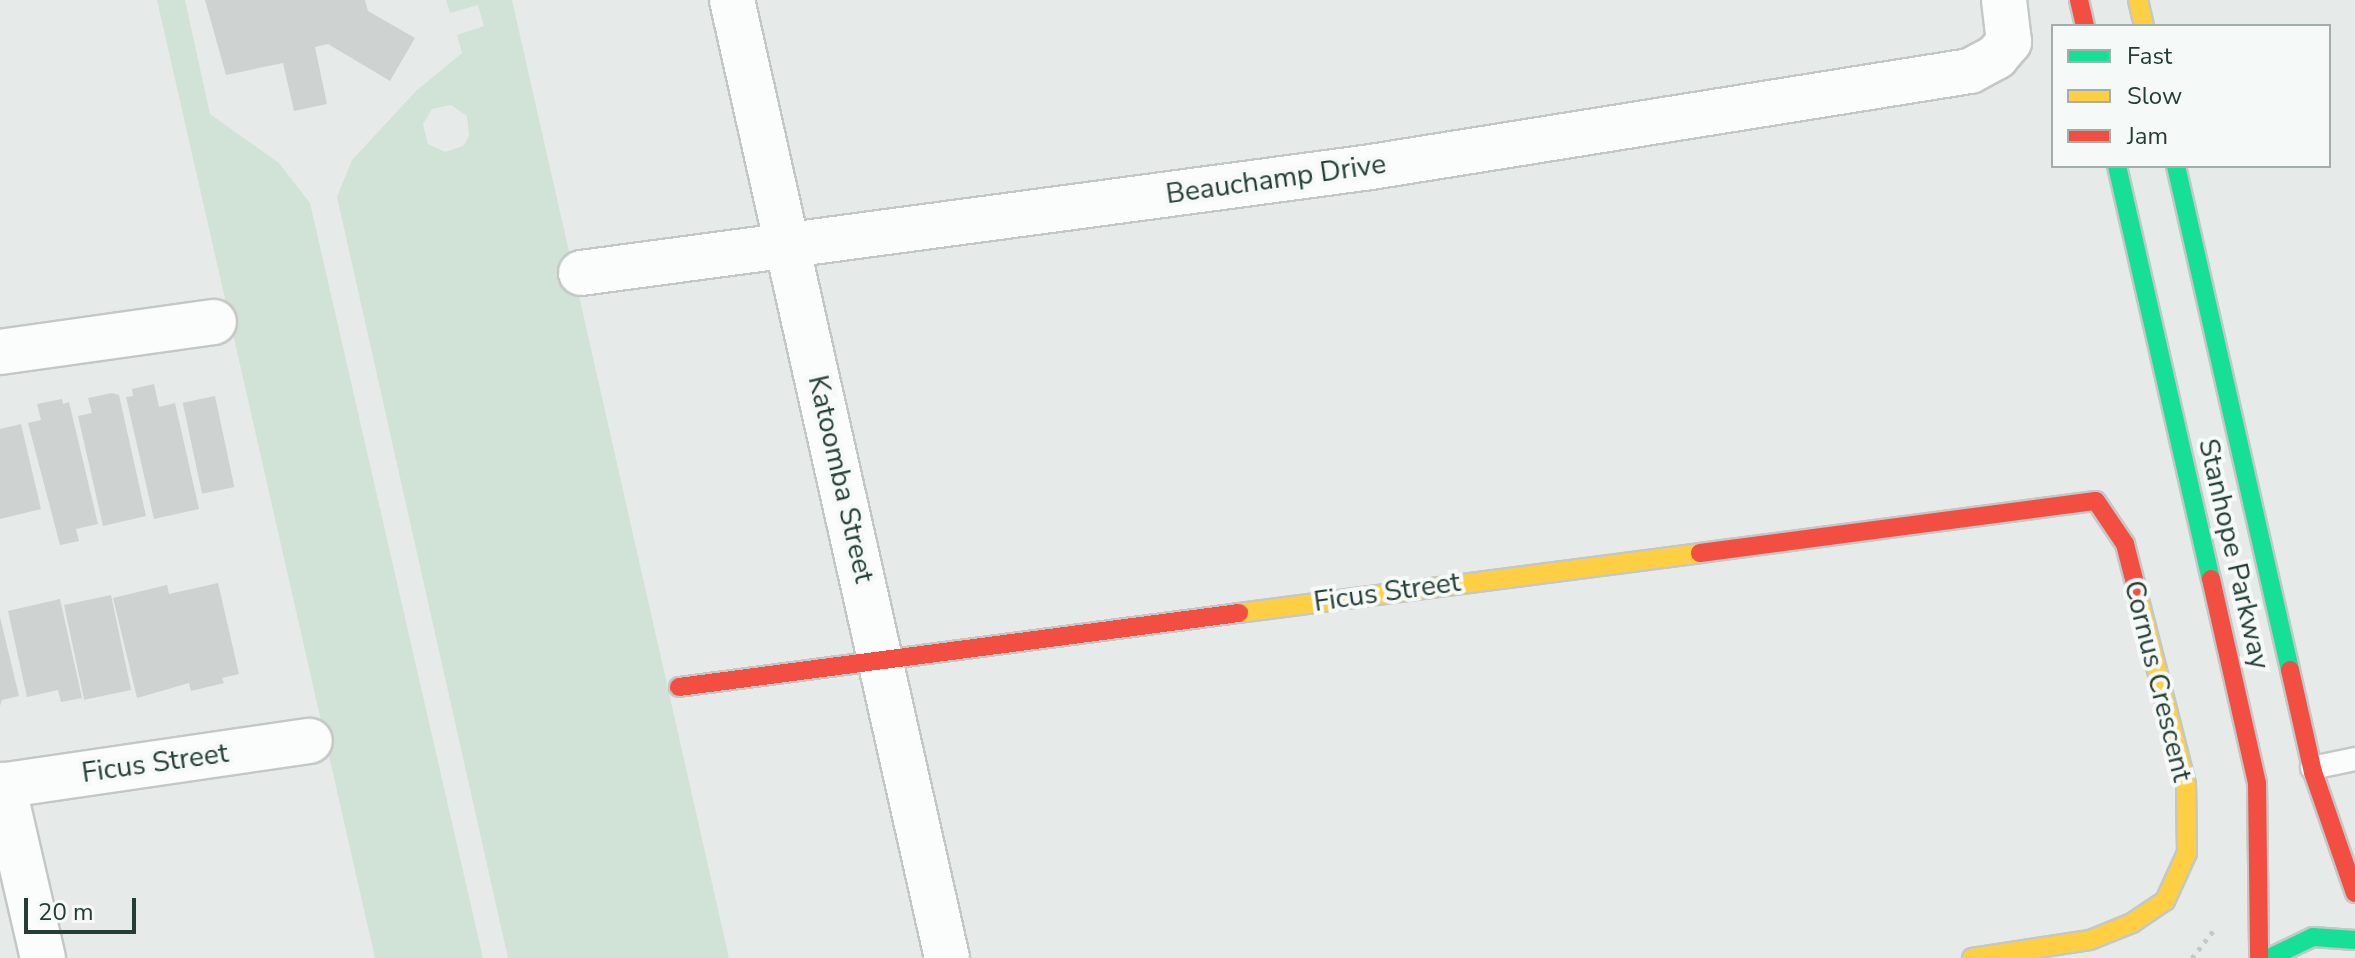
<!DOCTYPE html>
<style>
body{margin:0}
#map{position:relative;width:2355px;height:958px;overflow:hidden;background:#e6ebe9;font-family:"Nunito Sans",sans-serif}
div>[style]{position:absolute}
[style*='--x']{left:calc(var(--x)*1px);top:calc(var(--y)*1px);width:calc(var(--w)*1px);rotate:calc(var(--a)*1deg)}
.green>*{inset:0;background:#d0e3d6}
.building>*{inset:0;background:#ced2d0;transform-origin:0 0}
.path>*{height:5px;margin-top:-2.5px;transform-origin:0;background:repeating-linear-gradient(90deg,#c2cbc7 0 4px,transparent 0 10px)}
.roads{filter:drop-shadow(2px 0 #c3c8c6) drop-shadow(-2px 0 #c3c8c6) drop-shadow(0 2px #c3c8c6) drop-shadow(0 -2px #c3c8c6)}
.lane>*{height:22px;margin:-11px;padding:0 11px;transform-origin:11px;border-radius:11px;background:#fbfcfc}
.street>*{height:44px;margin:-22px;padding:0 22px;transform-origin:22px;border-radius:22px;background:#fbfcfc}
.fast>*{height:18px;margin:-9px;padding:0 9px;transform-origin:9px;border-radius:9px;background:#16e098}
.slow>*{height:18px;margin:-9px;padding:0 9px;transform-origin:9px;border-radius:9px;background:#ffcf43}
.jam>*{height:18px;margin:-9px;padding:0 9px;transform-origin:9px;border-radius:9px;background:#f24e42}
span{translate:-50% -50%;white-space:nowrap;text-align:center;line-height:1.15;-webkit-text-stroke:8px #f5f9f7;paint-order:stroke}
.street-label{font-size:28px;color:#243e36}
.legend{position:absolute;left:2051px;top:24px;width:280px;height:144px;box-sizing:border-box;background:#f5f9f7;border:2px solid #a1aeaa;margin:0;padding:10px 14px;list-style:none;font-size:24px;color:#243e36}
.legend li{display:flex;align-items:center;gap:16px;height:40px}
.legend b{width:40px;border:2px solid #a1aeaa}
.scale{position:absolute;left:24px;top:898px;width:112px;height:36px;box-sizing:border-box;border:4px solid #243e36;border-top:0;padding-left:10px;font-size:24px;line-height:28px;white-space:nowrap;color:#243e36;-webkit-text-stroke:6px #f5f9f7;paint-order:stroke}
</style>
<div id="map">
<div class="green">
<div style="clip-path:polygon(157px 0,185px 0,210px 114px,279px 163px,310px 203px,483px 958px,375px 958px)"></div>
<div style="clip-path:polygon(evenodd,446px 0,512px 0,729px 958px,508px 958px,337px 197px,352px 160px,416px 91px,462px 53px,457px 35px,484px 26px,478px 5px,450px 13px,446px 0,451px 105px,467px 116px,469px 136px,463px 146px,445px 152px,428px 144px,423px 124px,432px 109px,451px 105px)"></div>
</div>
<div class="building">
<div style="clip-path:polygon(205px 0,365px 0,368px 11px,415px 38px,390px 81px,328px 44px,315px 47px,327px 104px,294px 111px,283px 63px,226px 75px)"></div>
<div style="clip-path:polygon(154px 384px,159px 407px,175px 403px,199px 509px,154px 519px,126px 397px,133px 396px,132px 389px)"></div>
<div style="clip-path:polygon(112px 393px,119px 395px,146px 516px,103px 526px,78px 416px,92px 413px,88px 398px)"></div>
<div style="left:215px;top:396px;width:93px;height:33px;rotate:78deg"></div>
<div style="clip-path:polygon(62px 399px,63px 404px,69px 402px,98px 524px,76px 529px,79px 541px,60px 545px,28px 423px,41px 420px,37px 404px)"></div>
<div style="clip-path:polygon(21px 424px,41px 509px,0 519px,0 429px)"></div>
<div style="clip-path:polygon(218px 583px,239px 674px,222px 678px,224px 683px,191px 691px,189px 683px,137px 698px,113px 598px,167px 585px,169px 594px)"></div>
<div style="left:111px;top:595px;width:97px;height:48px;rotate:78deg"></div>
<div style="clip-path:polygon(60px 599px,82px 698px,61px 702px,58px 690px,27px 697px,8px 611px)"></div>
<div style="clip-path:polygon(0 617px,19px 696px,2px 700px,0 706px)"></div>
</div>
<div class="path">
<div style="--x:2192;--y:958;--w:39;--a:-52"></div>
</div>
<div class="roads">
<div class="lane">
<div style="--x:2312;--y:768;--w:44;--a:-11.8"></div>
</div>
<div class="street">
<div style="--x:732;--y:0;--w:982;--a:77.35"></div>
<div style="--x:581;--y:273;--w:797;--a:-7.64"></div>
<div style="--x:1371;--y:167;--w:607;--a:-9.11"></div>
<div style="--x:1970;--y:71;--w:30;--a:-28"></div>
<div style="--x:1996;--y:57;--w:20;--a:-49"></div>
<div style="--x:2009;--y:42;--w:42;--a:-96.8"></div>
<div style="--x:0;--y:352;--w:216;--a:-8"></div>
<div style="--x:3;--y:785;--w:178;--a:77"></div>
<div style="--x:0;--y:786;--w:313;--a:-8.3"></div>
</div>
<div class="fast">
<div style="--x:2117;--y:166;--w:424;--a:77.2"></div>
<div style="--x:2176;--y:166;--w:517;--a:77.25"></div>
<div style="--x:2269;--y:958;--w:49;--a:-25.5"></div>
<div style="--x:2313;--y:937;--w:42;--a:4.1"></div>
</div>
<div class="slow">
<div style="--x:2138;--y:0;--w:27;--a:77"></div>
<div style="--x:1239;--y:613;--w:465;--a:-7.4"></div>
<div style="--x:1972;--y:958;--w:119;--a:-8.7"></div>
<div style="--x:2090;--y:940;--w:45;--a:-22"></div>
<div style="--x:2132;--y:923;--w:40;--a:-34"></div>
<div style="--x:2165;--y:901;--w:53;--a:-65.4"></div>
<div style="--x:2187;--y:853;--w:69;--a:-90.8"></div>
<div style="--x:2186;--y:784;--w:191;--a:-104.3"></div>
</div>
<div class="jam">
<div style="--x:2079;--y:0;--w:27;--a:77"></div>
<div style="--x:1700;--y:553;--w:399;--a:-7.5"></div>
<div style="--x:2096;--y:501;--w:52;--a:56"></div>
<div style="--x:2125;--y:544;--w:57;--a:75.7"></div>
<div style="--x:2211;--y:579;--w:209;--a:77.3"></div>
<div style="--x:2257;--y:783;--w:175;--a:89.3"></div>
<div style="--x:2290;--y:670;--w:105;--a:77.3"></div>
<div style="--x:2313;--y:772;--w:128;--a:70.9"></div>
<div style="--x:679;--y:687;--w:565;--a:-7.53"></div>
</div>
</div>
<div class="street-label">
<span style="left:1276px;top:179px;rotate:-8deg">Beauchamp Drive</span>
<span style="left:841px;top:479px;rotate:77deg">Katoomba Street</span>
<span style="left:2234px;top:554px;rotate:77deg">Stanhope Parkway</span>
<span style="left:1387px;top:592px;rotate:-8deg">Ficus Street</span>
<span style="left:2158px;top:681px;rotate:76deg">Cornus Crescent</span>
<span style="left:155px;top:763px;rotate:-8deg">Ficus Street</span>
</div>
<ul class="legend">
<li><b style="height:10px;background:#16e098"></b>Fast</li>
<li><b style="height:10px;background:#ffcf43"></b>Slow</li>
<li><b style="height:10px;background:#f24e42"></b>Jam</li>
</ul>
<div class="scale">20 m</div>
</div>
